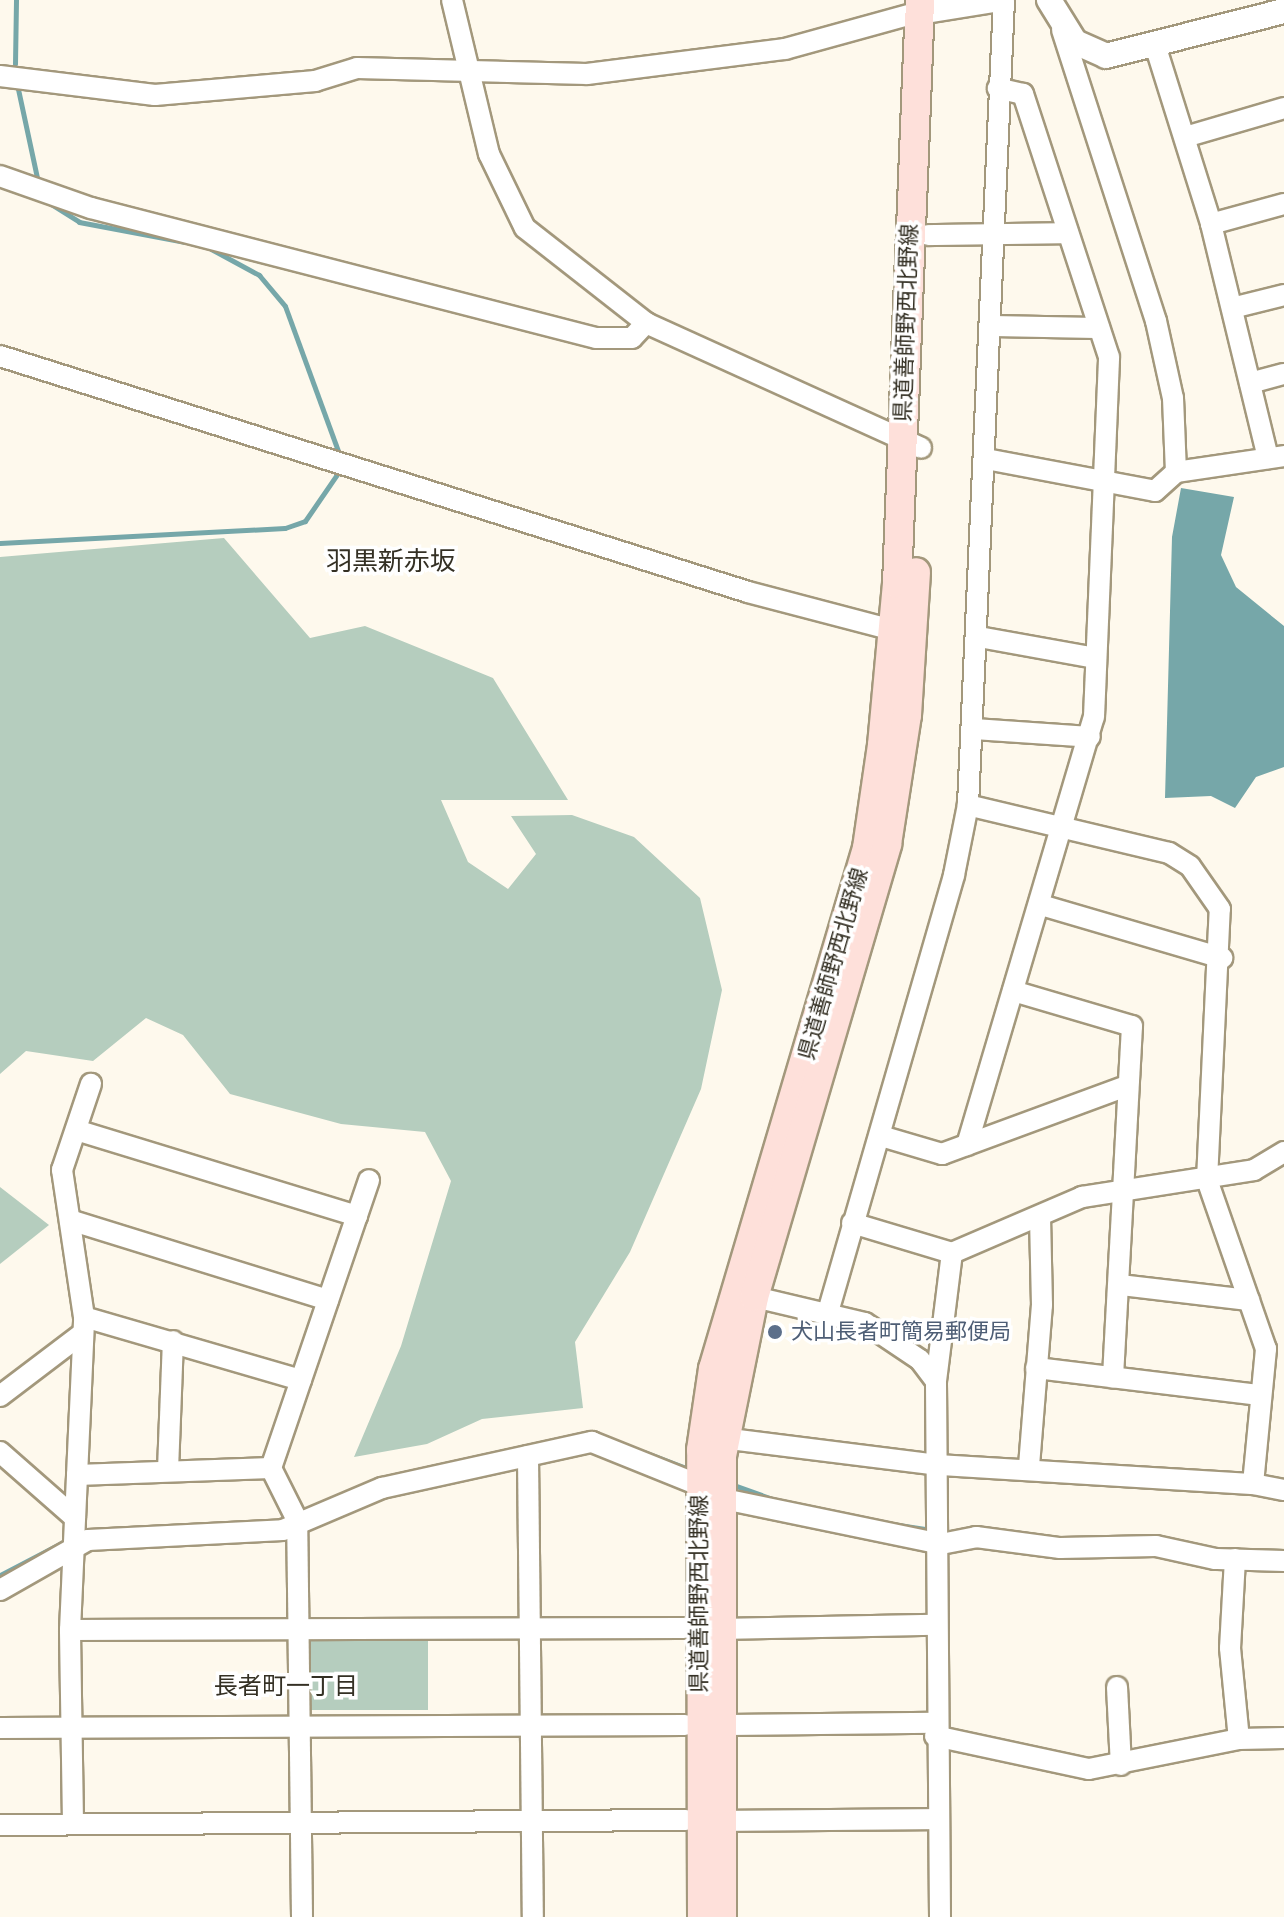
<!DOCTYPE html>
<meta charset="utf-8">
<style>
body{margin:0}
#map{position:relative;width:1284px;height:1917px;overflow:hidden;background:#fef9ed;font-family:"DM Sans","Noto Sans JP",sans-serif}
div>[style]{position:absolute}
[style*='--x']{left:calc(var(--x)*1px);top:calc(var(--y)*1px);width:calc(var(--w)*1px);rotate:calc(var(--a)*1deg)}
.green>*{inset:0;background:#b5cdbe;transform-origin:0 0}
.water>*{inset:0;background:#76a7a9}
.stream>*{height:5px;margin:-2.5px;padding:0 2.5px;transform-origin:2.5px;border-radius:2.5px;background:#76a7a9}
.roads{filter:drop-shadow(2px 0 #a3987c) drop-shadow(-2px 0 #a3987c) drop-shadow(0 2px #a3987c) drop-shadow(0 -2px #a3987c)}
.minor>*{height:20px;margin:-10px;padding:0 10px;transform-origin:10px;border-radius:10px;background:#fff}
.tertiary>*{height:24px;margin:-12px;padding:0 12px;transform-origin:12px;border-radius:12px;background:#fff}
.secondary>*{height:28px;margin:-14px;padding:0 14px;transform-origin:14px;border-radius:14px;background:#fee0da}
.dots>*{width:22px;height:22px;translate:-50% -50%;box-sizing:border-box;border:4px solid #fff;border-radius:50%}
span{translate:-50% -50%;white-space:nowrap;text-align:center;line-height:1.15;-webkit-text-stroke:7px #fff;paint-order:stroke}
.street-label{font-size:22px;color:#343024}
.service-label{font-size:22px;color:#4e5e75}
.left{translate:0 -50%;text-align:left}
.neighbourhood-label{font-size:24px;color:#343024}
.quarter-label{font-size:26px;color:#343024}
</style>
<div id="map">
<div class="green">
<div style="clip-path:polygon(224px 538px,310px 638px,365px 626px,493px 678px,568px 800px,441px 800px,468px 862px,508px 889px,536px 854px,511px 816px,572px 815px,634px 837px,700px 898px,722px 990px,701px 1089px,630px 1252px,575px 1342px,583px 1408px,482px 1419px,427px 1444px,354px 1457px,401px 1346px,451px 1181px,425px 1132px,341px 1124px,230px 1094px,183px 1035px,146px 1018px,93px 1061px,26px 1051px,0 1074px,0 557px)"></div>
<div style="clip-path:polygon(0 1187px,49px 1225px,0 1264px)"></div>
<div style="left:428px;top:1639px;width:71px;height:123px;rotate:90deg"></div>
</div>
<div class="water">
<div style="clip-path:polygon(1181px 488px,1234px 497px,1221px 555px,1236px 587px,1284px 626px,1284px 767px,1256px 777px,1235px 808px,1211px 796px,1165px 798px,1172px 537px)"></div>
</div>
<div class="stream">
<div style="--x:15;--y:64;--w:64;--a:-89.1"></div>
<div style="--x:18;--y:89;--w:91;--a:77.9"></div>
<div style="--x:46;--y:201;--w:39;--a:32"></div>
<div style="--x:79;--y:222;--w:108;--a:10.7"></div>
<div style="--x:211;--y:249;--w:55;--a:28.4"></div>
<div style="--x:259;--y:275;--w:40;--a:50"></div>
<div style="--x:285;--y:306;--w:154;--a:69.9"></div>
<div style="--x:0;--y:543;--w:285;--a:-3"></div>
<div style="--x:285;--y:528;--w:21;--a:-19"></div>
<div style="--x:305;--y:521;--w:58;--a:-55.5"></div>
<div style="--x:644;--y:1452;--w:50;--a:21"></div>
<div style="--x:427;--y:1468;--w:157;--a:-12.1"></div>
<div style="--x:731;--y:1484;--w:50;--a:19.9"></div>
<div style="--x:886;--y:1523;--w:46;--a:8.8"></div>
<div style="--x:1127;--y:1537;--w:22;--a:0"></div>
<div style="--x:1221;--y:1550;--w:63;--a:0.9"></div>
<div style="--x:0;--y:1575;--w:78;--a:-27.6"></div>
</div>
<div class="roads">
<div class="minor">
<div style="--x:452;--y:0;--w:158;--a:76.5"></div>
<div style="--x:489;--y:154;--w:82;--a:64.1"></div>
<div style="--x:525;--y:228;--w:154;--a:38.1"></div>
<div style="--x:646;--y:323;--w:302;--a:24.4"></div>
<div style="--x:1062;--y:30;--w:306;--a:72.1"></div>
<div style="--x:1156;--y:321;--w:79;--a:77.6"></div>
<div style="--x:1173;--y:398;--w:74;--a:87.7"></div>
<div style="--x:1156;--y:48;--w:184;--a:72.6"></div>
<div style="--x:1211;--y:224;--w:241;--a:76.3"></div>
<div style="--x:0;--y:76;--w:156;--a:7"></div>
<div style="--x:155;--y:95;--w:161;--a:-5"></div>
<div style="--x:315;--y:81;--w:44;--a:-17.2"></div>
<div style="--x:357;--y:68;--w:230;--a:1.5"></div>
<div style="--x:587;--y:74;--w:200;--a:-7.2"></div>
<div style="--x:785;--y:49;--w:139;--a:-15.4"></div>
<div style="--x:1185;--y:137;--w:103;--a:-16.3"></div>
<div style="--x:0;--y:176;--w:96;--a:19.4"></div>
<div style="--x:91;--y:208;--w:521;--a:14.44"></div>
<div style="--x:596;--y:338;--w:36;--a:0"></div>
<div style="--x:632;--y:338;--w:21;--a:-47"></div>
<div style="--x:1211;--y:224;--w:76;--a:-15.3"></div>
<div style="--x:928;--y:235;--w:140;--a:-0.8"></div>
<div style="--x:1232;--y:308;--w:54;--a:-14"></div>
<div style="--x:990;--y:326;--w:109;--a:1.1"></div>
<div style="--x:0;--y:356;--w:784;--a:17.51"></div>
<div style="--x:748;--y:592;--w:150;--a:14.7"></div>
<div style="--x:1250;--y:383;--w:35;--a:-15"></div>
<div style="--x:986;--y:459;--w:172;--a:10.7"></div>
<div style="--x:1155;--y:491;--w:28;--a:-42"></div>
<div style="--x:1176;--y:472;--w:109;--a:-8.4"></div>
<div style="--x:979;--y:637;--w:119;--a:10.2"></div>
<div style="--x:974;--y:729;--w:116;--a:3.9"></div>
<div style="--x:1041;--y:905;--w:189;--a:16.3"></div>
<div style="--x:1013;--y:991;--w:124;--a:16.4"></div>
<div style="--x:1132;--y:1026;--w:352;--a:93.1"></div>
<div style="--x:76;--y:1130;--w:294;--a:17"></div>
<div style="--x:881;--y:1136;--w:64;--a:16.4"></div>
<div style="--x:942;--y:1154;--w:197;--a:-20.2"></div>
<div style="--x:967;--y:1145;--w:446;--a:-73.5"></div>
<div style="--x:1094;--y:717;--w:360;--a:-87.6"></div>
<div style="--x:1109;--y:357;--w:277;--a:-108.1"></div>
<div style="--x:1023;--y:94;--w:26;--a:-167"></div>
<div style="--x:73;--y:1221;--w:267;--a:17.2"></div>
<div style="--x:852;--y:1223;--w:104;--a:16.7"></div>
<div style="--x:952;--y:1253;--w:142;--a:-23.3"></div>
<div style="--x:1082;--y:1197;--w:174;--a:-8.9"></div>
<div style="--x:1254;--y:1170;--w:35;--a:-31"></div>
<div style="--x:1121;--y:1285;--w:129;--a:6.7"></div>
<div style="--x:742;--y:1294;--w:126;--a:13.3"></div>
<div style="--x:865;--y:1323;--w:66;--a:33.9"></div>
<div style="--x:920;--y:1360;--w:26;--a:53"></div>
<div style="--x:828;--y:1312;--w:455;--a:-73.9"></div>
<div style="--x:954;--y:875;--w:71;--a:-78.7"></div>
<div style="--x:968;--y:805;--w:806;--a:-87.44"></div>
<div style="--x:84;--y:1317;--w:226;--a:16.2"></div>
<div style="--x:1036;--y:1368;--w:224;--a:6.9"></div>
<div style="--x:0;--y:1396;--w:104;--a:-37.2"></div>
<div style="--x:730;--y:1439;--w:211;--a:7.1"></div>
<div style="--x:939;--y:1465;--w:315;--a:3.5"></div>
<div style="--x:1253;--y:1484;--w:136;--a:-84.5"></div>
<div style="--x:1266;--y:1349;--w:179;--a:-109.2"></div>
<div style="--x:1207;--y:1180;--w:271;--a:-87.3"></div>
<div style="--x:1220;--y:909;--w:52;--a:-124.9"></div>
<div style="--x:1190;--y:866;--w:25;--a:-148"></div>
<div style="--x:1169;--y:853;--w:207;--a:-166.6"></div>
<div style="--x:0;--y:1452;--w:100;--a:41.3"></div>
<div style="--x:528;--y:1456;--w:461;--a:89.4"></div>
<div style="--x:1029;--y:1466;--w:162;--a:-85.4"></div>
<div style="--x:1042;--y:1305;--w:88;--a:-91.3"></div>
<div style="--x:168;--y:1470;--w:129;--a:-87.8"></div>
<div style="--x:77;--y:1475;--w:194;--a:-2.1"></div>
<div style="--x:1253;--y:1484;--w:32;--a:11"></div>
<div style="--x:719;--y:1498;--w:227;--a:11.7"></div>
<div style="--x:941;--y:1544;--w:36;--a:-11"></div>
<div style="--x:976;--y:1537;--w:85;--a:7.5"></div>
<div style="--x:1060;--y:1548;--w:96;--a:-1.2"></div>
<div style="--x:1156;--y:1546;--w:60;--a:12.4"></div>
<div style="--x:1215;--y:1559;--w:69;--a:1.7"></div>
<div style="--x:1235;--y:1559;--w:89;--a:93.2"></div>
<div style="--x:1230;--y:1648;--w:91;--a:84.4"></div>
<div style="--x:0;--y:1590;--w:101;--a:-29.6"></div>
<div style="--x:88;--y:1540;--w:195;--a:-2.9"></div>
<div style="--x:283;--y:1530;--w:108;--a:-23"></div>
<div style="--x:382;--y:1488;--w:215;--a:-12.4"></div>
<div style="--x:592;--y:1442;--w:115;--a:21.9"></div>
<div style="--x:719;--y:1629;--w:216;--a:-1.1"></div>
<div style="--x:70;--y:1630;--w:614;--a:-0.19"></div>
<div style="--x:1117;--y:1687;--w:78;--a:87.1"></div>
<div style="--x:729;--y:1725;--w:206;--a:-0.6"></div>
<div style="--x:0;--y:1728;--w:685;--a:-0.25"></div>
<div style="--x:935;--y:1736;--w:157;--a:12.1"></div>
<div style="--x:1089;--y:1769;--w:153;--a:-11.3"></div>
<div style="--x:1239;--y:1739;--w:45;--a:-1.3"></div>
<div style="--x:722;--y:1821;--w:215;--a:-0.5"></div>
<div style="--x:73;--y:1823;--w:193;--a:-90.9"></div>
<div style="--x:70;--y:1630;--w:313;--a:-87.4"></div>
<div style="--x:84;--y:1317;--w:149;--a:-98.5"></div>
<div style="--x:62;--y:1170;--w:91;--a:-71.4"></div>
<div style="--x:0;--y:1825;--w:686;--a:-0.42"></div>
<div style="--x:302;--y:1917;--w:397;--a:-90.7"></div>
<div style="--x:297;--y:1520;--w:58;--a:-116.6"></div>
<div style="--x:271;--y:1468;--w:304;--a:-71.2"></div>
<div style="--x:940;--y:1917;--w:536;--a:-90.43"></div>
<div style="--x:936;--y:1381;--w:129;--a:-82.9"></div>
</div>
<div class="tertiary">
<div style="--x:1049;--y:0;--w:49;--a:58.2"></div>
<div style="--x:1075;--y:42;--w:34;--a:24"></div>
<div style="--x:1106;--y:56;--w:184;--a:-14.2"></div>
<div style="--x:919;--y:12;--w:75;--a:-9.2"></div>
</div>
<div class="secondary">
<div style="--x:702;--y:1917;--w:467;--a:-90.1"></div>
<div style="--x:701;--y:1450;--w:82;--a:-81.6"></div>
<div style="--x:713;--y:1369;--w:543;--a:-73.53"></div>
<div style="--x:867;--y:848;--w:104;--a:-81.7"></div>
<div style="--x:882;--y:745;--w:162;--a:-84.7"></div>
<div style="--x:897;--y:584;--w:584;--a:-87.74"></div>
<div style="--x:722;--y:1917;--w:461;--a:-90"></div>
<div style="--x:722;--y:1456;--w:162;--a:-78.6"></div>
<div style="--x:754;--y:1297;--w:472;--a:-73.6"></div>
<div style="--x:887;--y:844;--w:131;--a:-81.2"></div>
<div style="--x:907;--y:715;--w:143;--a:-86.4"></div>
</div>
</div>
<div class="dots">
<div style="left:775px;top:1332px;background:#5c6f8a"></div>
</div>
<div class="street-label">
<span style="left:906px;top:323px;rotate:-88deg">県道善師野西北野線</span>
<span style="left:833px;top:964px;rotate:-74deg">県道善師野西北野線</span>
<span style="left:699px;top:1594px;rotate:-90deg">県道善師野西北野線</span>
</div>
<div class="service-label">
<span class="left" style="left:791px;top:1332px">犬山長者町簡易郵便局</span>
</div>
<div class="neighbourhood-label">
<span style="left:286px;top:1686px">長者町一丁目</span>
</div>
<div class="quarter-label">
<span style="left:391px;top:562px">羽黒新赤坂</span>
</div>
</div>
